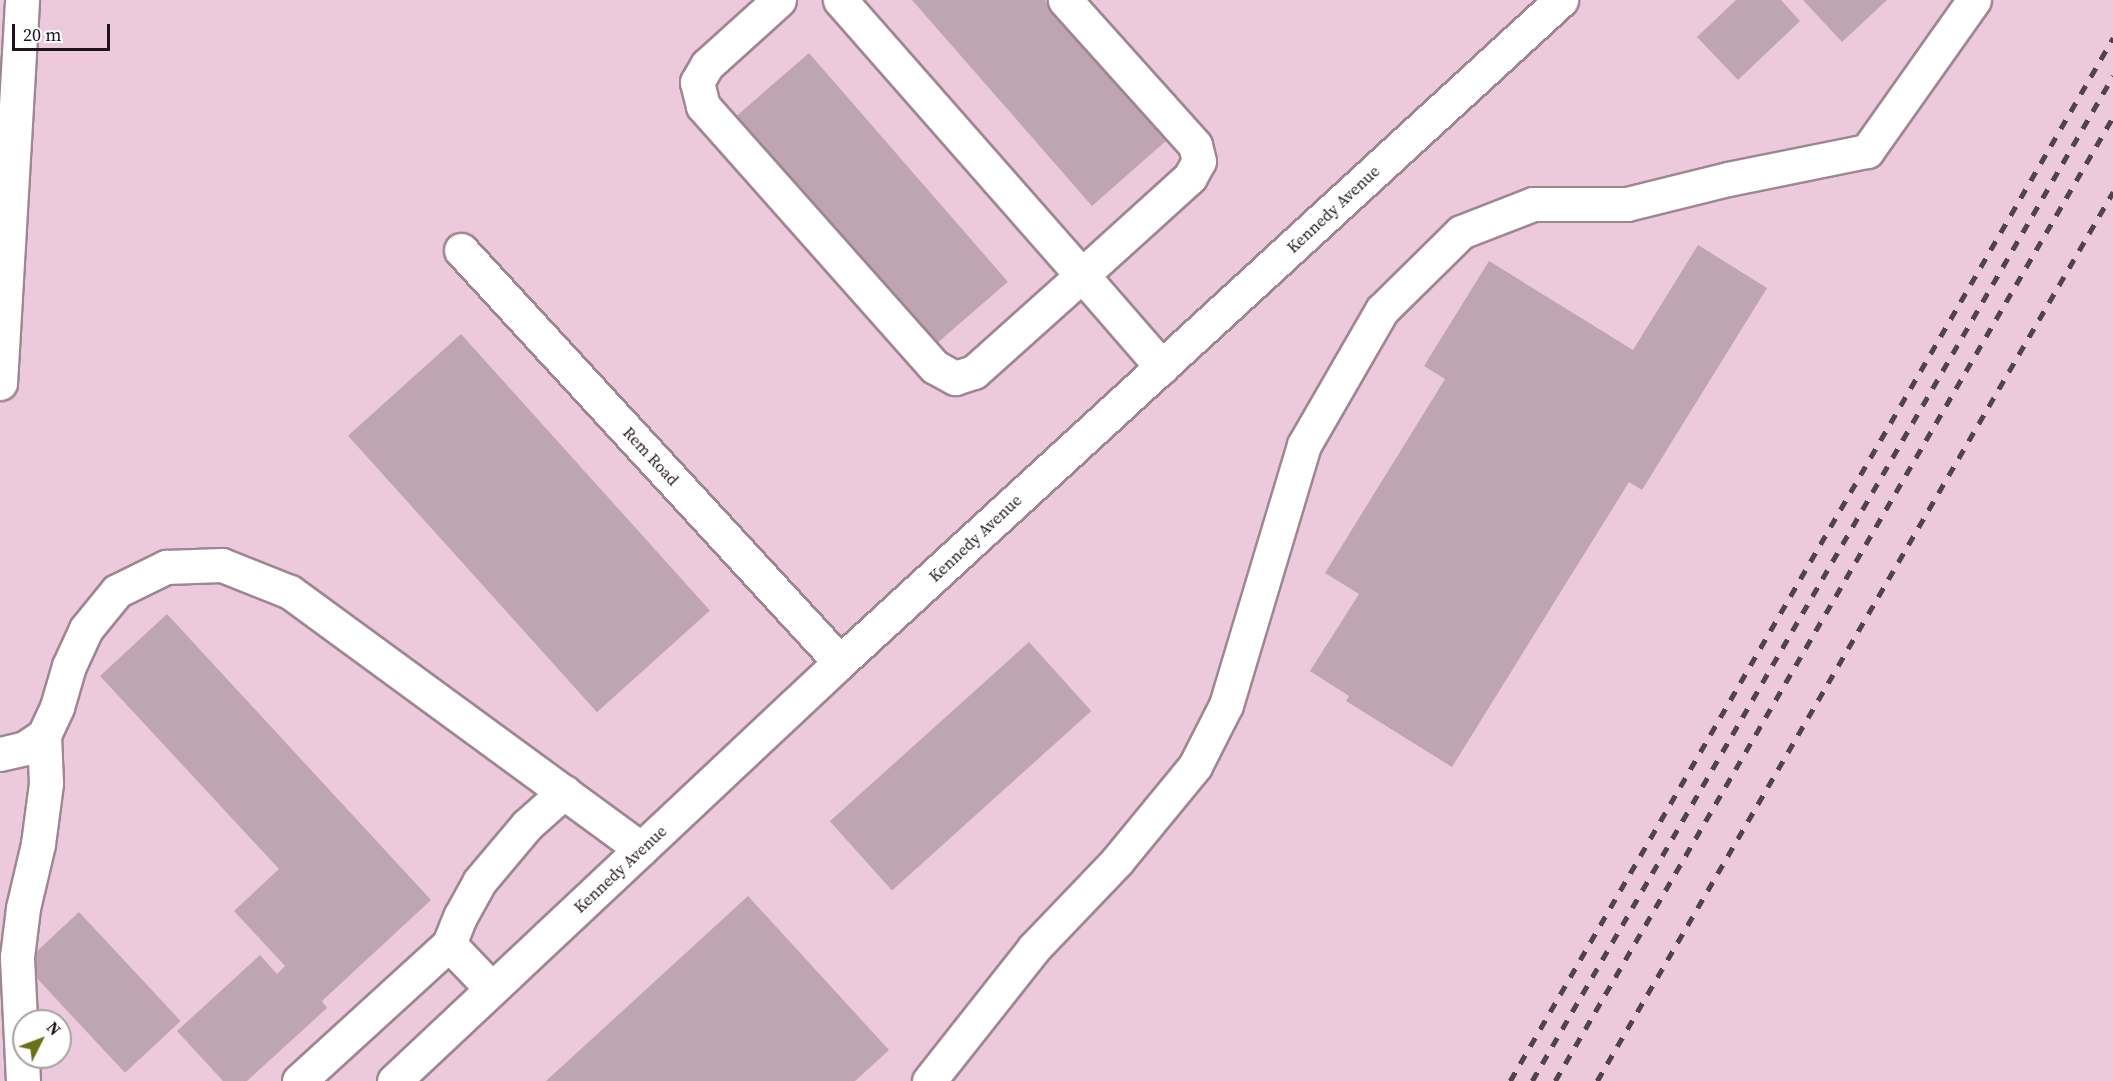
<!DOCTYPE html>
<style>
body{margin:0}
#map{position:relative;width:2113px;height:1081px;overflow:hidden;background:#f4d8e6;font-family:"Source Serif 4",serif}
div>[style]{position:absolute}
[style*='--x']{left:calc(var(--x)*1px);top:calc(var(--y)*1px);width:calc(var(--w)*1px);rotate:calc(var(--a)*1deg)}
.built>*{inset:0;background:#ecc9db}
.building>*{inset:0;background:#bfa5b2;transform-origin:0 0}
.roads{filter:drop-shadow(2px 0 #9f8693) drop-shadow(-2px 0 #9f8693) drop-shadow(0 2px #9f8693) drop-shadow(0 -2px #9f8693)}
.minor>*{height:33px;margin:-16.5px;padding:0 16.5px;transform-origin:16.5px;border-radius:16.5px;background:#fff}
.rail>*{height:4.5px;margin-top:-2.25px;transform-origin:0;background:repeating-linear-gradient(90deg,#51434a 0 10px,transparent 0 20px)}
span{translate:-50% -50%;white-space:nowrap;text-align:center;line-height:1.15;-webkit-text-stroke:5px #fff;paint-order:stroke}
.street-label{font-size:16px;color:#1e1419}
.north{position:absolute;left:12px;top:1009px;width:60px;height:60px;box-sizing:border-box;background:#fff;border:2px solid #a5a1a3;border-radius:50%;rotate:48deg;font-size:16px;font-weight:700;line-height:24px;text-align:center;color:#1e1419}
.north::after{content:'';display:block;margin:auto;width:21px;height:27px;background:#697017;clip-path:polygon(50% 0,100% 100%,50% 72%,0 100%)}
.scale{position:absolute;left:12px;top:24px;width:98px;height:27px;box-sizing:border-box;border:3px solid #1e1419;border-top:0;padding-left:8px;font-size:18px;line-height:21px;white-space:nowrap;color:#1e1419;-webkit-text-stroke:4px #fff;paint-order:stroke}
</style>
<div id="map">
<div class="built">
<div style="clip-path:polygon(evenodd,0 0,2113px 0,2113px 1081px,0 1081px,0 0,24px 1021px,60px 1021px,60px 1057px,24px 1057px,24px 1021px)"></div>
</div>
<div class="building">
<div style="clip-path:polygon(912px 0,1045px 0,1167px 140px,1092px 206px)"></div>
<div style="clip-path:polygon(1736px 0,1781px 0,1800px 21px,1738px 80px,1697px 37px)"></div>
<div style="clip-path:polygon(1803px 0,1887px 0,1842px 42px)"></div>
<div style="left:809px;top:53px;width:303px;height:98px;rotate:49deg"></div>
<div style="clip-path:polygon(1698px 245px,1767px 288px,1642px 490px,1629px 482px,1452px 767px,1346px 701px,1349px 696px,1310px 671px,1359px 594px,1325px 573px,1445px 379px,1424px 366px,1489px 261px,1633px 350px)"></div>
<div style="left:461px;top:334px;width:372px;height:152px;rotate:48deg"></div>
<div style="clip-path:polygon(167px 614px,431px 900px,322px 1001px,327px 1008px,247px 1081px,223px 1081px,177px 1031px,260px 955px,277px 974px,285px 966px,234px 911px,279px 869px,100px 676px)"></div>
<div style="left:1029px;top:642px;width:93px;height:268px;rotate:48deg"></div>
<div style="clip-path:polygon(748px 896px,889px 1050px,855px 1081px,546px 1081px)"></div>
<div style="left:79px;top:912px;width:149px;height:76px;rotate:47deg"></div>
</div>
<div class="roads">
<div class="minor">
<div style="--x:779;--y:0;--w:97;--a:137.9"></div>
<div style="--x:707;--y:65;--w:20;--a:120"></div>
<div style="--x:697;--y:82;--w:25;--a:76"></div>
<div style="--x:703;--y:106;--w:349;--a:48.4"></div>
<div style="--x:935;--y:367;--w:23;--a:29"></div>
<div style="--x:955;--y:378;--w:20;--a:-18"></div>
<div style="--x:974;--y:372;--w:145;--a:-41.9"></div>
<div style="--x:1082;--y:275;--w:122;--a:49"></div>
<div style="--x:840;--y:0;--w:366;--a:48.7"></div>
<div style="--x:1082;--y:275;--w:146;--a:-42.2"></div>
<div style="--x:1190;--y:177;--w:18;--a:-61"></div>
<div style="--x:1199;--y:161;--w:16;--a:-104"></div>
<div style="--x:1195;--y:145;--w:195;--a:-131.9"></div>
<div style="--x:461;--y:250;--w:560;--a:47.39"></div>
<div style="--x:0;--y:383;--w:384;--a:-86.7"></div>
<div style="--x:0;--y:754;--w:26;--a:-13"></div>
<div style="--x:25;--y:748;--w:23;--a:-34"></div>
<div style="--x:44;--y:735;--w:31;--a:-65"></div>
<div style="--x:57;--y:707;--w:43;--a:-73.7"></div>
<div style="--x:69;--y:666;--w:41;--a:-65.3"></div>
<div style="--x:86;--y:629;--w:49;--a:-50.8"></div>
<div style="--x:117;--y:591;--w:55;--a:-26.1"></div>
<div style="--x:166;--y:567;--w:56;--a:-2"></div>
<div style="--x:222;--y:565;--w:73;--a:21.7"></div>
<div style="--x:290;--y:592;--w:435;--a:36.2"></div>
<div style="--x:449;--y:944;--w:31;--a:-68"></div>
<div style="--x:461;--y:915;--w:38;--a:-61"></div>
<div style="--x:479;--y:882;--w:75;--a:-49.9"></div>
<div style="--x:527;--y:825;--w:50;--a:-41.7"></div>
<div style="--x:23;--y:1081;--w:124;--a:-92.8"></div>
<div style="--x:17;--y:957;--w:49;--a:-83"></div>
<div style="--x:23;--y:908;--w:66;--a:-76.8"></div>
<div style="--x:38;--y:844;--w:62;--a:-82.5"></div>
<div style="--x:46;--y:783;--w:48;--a:-92.4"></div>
<div style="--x:299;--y:1081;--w:203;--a:-42.4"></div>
<div style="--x:449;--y:944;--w:62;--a:46.3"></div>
<div style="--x:394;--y:1081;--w:612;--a:-43.21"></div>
<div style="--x:840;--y:662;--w:979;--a:-42.56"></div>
<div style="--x:929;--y:1081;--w:169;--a:-51.7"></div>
<div style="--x:1034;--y:948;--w:120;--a:-46.3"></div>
<div style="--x:1117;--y:861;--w:123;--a:-50.6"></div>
<div style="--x:1195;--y:766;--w:68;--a:-63.1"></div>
<div style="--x:1226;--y:705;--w:271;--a:-73.3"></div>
<div style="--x:1304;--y:445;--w:156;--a:-60"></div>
<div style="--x:1382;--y:310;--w:111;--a:-44.6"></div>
<div style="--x:1461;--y:232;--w:77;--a:-21.3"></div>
<div style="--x:1533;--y:204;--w:94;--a:0"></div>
<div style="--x:1627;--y:204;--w:104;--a:-13.9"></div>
<div style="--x:1728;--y:179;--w:142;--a:-11.4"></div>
<div style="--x:1867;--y:151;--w:185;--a:-54.7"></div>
</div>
</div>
<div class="rail">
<div style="--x:1510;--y:1081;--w:1205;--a:-59.97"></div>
<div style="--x:1532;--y:1081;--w:1161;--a:-59.97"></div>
<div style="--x:1555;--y:1081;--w:1114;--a:-59.94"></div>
<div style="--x:1597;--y:1081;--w:1028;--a:-59.87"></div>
</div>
<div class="street-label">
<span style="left:1333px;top:209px;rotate:-43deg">Kennedy Avenue</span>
<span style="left:651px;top:456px;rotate:47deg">Rem Road</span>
<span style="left:975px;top:538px;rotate:-43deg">Kennedy Avenue</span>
<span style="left:620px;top:869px;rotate:-43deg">Kennedy Avenue</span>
</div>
<div class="north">N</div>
<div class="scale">20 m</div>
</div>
